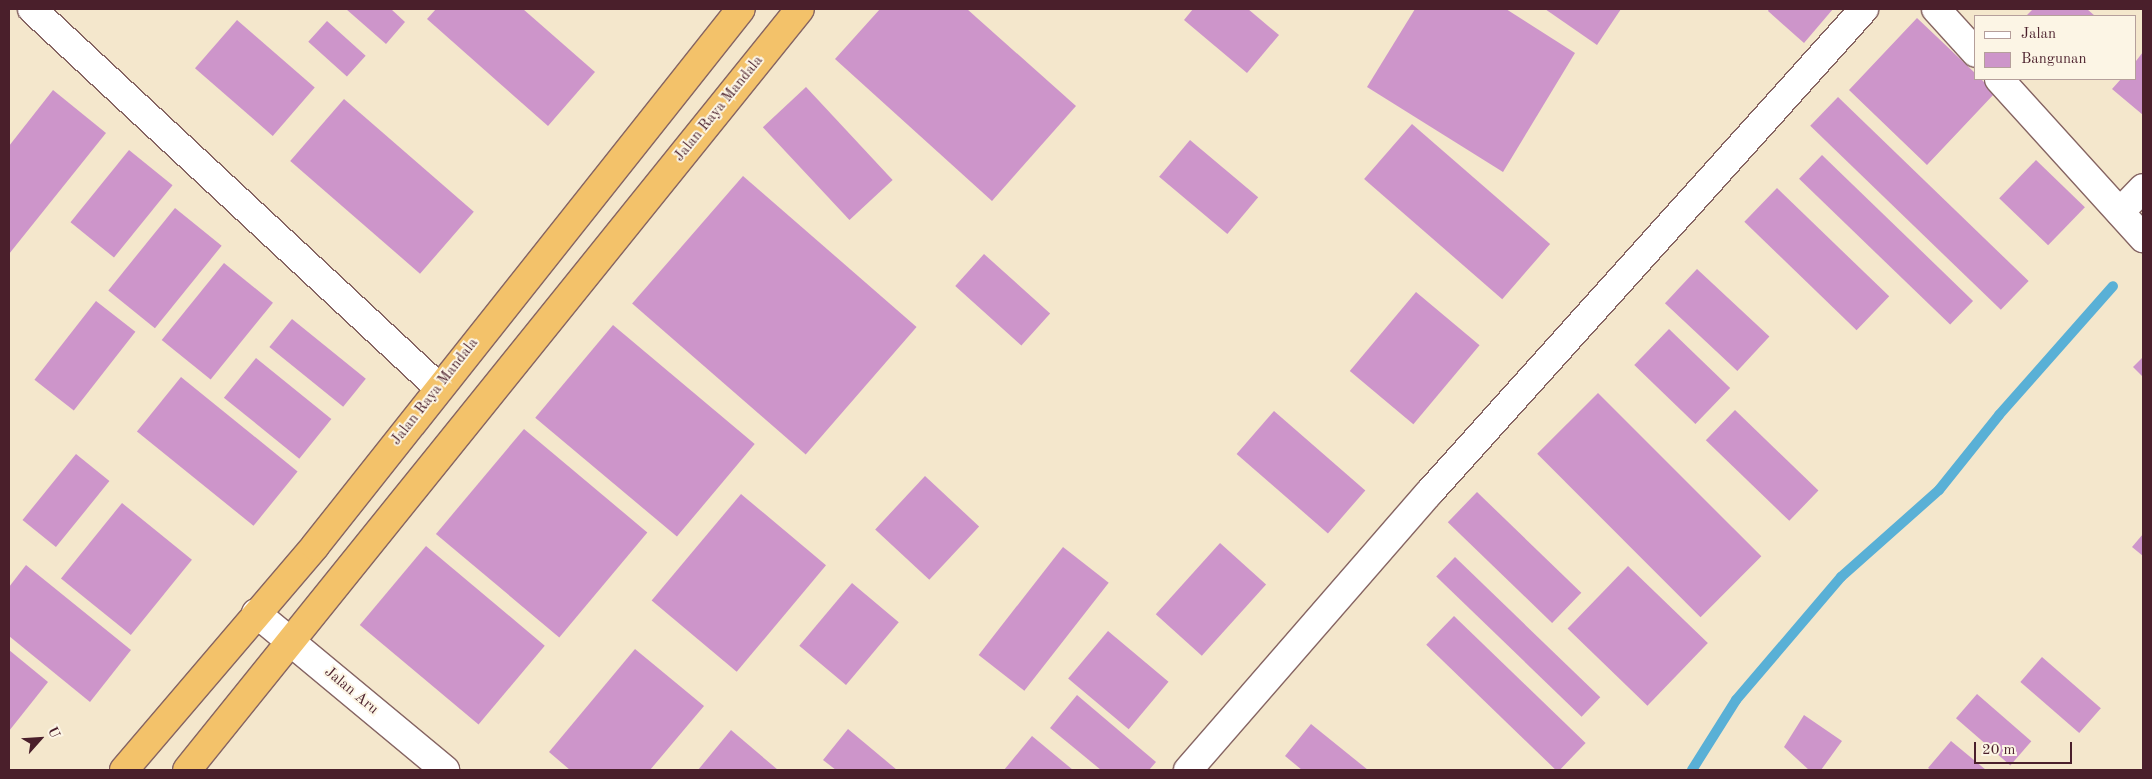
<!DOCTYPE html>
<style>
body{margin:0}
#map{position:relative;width:2152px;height:779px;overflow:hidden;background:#f4e7cc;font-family:"Old Standard TT",serif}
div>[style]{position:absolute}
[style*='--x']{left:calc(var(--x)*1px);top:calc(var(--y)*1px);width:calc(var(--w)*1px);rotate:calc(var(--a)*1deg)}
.stream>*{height:10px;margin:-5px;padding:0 5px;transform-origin:5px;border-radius:5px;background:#59b0d6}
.building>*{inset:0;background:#cd95ca;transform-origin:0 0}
.roads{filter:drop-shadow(1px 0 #866563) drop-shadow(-1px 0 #866563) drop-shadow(0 1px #866563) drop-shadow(0 -1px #866563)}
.minor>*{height:28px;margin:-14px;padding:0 14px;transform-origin:14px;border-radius:14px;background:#fff}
.tertiary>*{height:28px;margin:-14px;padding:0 14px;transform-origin:14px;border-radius:14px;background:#fff}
.trunk>*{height:28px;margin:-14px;padding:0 14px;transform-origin:14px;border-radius:14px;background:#f3c26a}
span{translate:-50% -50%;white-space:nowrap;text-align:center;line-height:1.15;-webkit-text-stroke:4px #fcf5e5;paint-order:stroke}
.street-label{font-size:15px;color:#4a1f2b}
.frame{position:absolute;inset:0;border:10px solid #4a1f2b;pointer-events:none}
.legend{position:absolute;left:1974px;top:15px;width:162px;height:65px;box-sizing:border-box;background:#fcf5e5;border:1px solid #b59f9b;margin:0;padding:6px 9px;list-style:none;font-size:15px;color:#4a1f2b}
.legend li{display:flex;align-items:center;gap:10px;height:25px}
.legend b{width:25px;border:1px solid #b59f9b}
.north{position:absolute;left:15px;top:714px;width:50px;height:50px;-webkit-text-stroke:4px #fcf5e5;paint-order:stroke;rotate:64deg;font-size:14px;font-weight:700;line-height:20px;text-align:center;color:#4a1f2b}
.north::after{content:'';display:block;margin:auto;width:18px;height:22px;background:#4a1f2b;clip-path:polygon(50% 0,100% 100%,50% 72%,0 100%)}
.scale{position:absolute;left:1974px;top:742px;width:98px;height:22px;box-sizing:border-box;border:2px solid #4a1f2b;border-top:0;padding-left:6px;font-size:15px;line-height:18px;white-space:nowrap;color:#4a1f2b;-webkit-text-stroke:4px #fcf5e5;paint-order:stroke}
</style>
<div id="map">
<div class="stream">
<div style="--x:1692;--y:770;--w:83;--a:-57.8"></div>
<div style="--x:1736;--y:700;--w:162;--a:-49.5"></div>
<div style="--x:1841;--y:577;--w:131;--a:-41.6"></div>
<div style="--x:1939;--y:490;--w:96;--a:-51.3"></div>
<div style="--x:1999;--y:415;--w:172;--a:-48.5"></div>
</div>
<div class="building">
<div style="clip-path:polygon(346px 9px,391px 9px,405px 22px,386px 44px)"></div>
<div style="clip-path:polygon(436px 9px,523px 9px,595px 72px,548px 126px,427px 19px)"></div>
<div style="clip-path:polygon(880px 9px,967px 9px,1076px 106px,992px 201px,835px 59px)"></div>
<div style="clip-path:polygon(1193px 9px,1248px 9px,1279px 35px,1247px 73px,1184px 20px)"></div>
<div style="clip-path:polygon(1415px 9px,1506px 9px,1575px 53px,1503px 172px,1367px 87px)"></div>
<div style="clip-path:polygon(1545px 9px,1621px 9px,1597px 45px)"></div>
<div style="clip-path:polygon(1769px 9px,1833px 9px,1804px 43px,1768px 11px)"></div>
<div style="clip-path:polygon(2033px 9px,2087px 9px,2095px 16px,2026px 16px)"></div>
<div style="clip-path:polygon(1917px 18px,1976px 74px,1976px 79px,1981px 79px,1995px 93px,1927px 165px,1849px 90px)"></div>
<div style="left:237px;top:20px;width:103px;height:64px;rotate:41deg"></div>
<div style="left:327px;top:21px;width:52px;height:28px;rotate:42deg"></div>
<div style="clip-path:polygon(2143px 52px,2143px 115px,2112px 89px,2121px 79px,2136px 79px,2136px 61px)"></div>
<div style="left:806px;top:87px;width:127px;height:59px;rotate:47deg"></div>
<div style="clip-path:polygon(53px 90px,106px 133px,9px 254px,9px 146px)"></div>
<div style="left:1838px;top:97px;width:265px;height:40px;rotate:44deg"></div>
<div style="left:344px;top:99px;width:172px;height:82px;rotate:41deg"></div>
<div style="left:1412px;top:124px;width:183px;height:73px;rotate:41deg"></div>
<div style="left:1190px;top:140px;width:89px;height:48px;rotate:40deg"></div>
<div style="left:129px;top:150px;width:56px;height:93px;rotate:39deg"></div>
<div style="left:1822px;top:155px;width:210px;height:33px;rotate:44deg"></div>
<div style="left:2036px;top:160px;width:68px;height:53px;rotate:44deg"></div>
<div style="left:743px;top:176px;width:230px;height:169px;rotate:41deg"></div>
<div style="left:1777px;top:188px;width:156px;height:47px;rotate:44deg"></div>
<div style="left:175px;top:208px;width:60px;height:106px;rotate:39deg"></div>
<div style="left:984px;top:254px;width:89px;height:43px;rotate:42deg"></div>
<div style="left:224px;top:263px;width:63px;height:99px;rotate:39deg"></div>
<div style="left:1697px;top:269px;width:99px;height:47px;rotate:43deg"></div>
<div style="left:1416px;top:292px;width:83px;height:103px;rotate:40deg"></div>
<div style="left:96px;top:301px;width:50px;height:100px;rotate:38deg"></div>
<div style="left:292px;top:319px;width:95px;height:36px;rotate:39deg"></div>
<div style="left:613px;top:325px;width:185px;height:121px;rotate:40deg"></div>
<div style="left:1669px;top:329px;width:85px;height:50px;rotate:44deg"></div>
<div style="clip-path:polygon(2143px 357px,2143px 377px,2133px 367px)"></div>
<div style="left:256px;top:358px;width:97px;height:51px;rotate:39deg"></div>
<div style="left:181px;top:377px;width:150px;height:70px;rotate:39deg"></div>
<div style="left:1598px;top:393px;width:231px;height:86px;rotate:45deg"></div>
<div style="left:1735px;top:410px;width:116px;height:42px;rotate:44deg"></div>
<div style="left:1274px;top:411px;width:121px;height:57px;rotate:41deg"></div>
<div style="left:524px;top:429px;width:161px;height:137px;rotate:40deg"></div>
<div style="left:76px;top:454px;width:43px;height:85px;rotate:39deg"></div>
<div style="left:925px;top:476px;width:74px;height:73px;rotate:43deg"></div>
<div style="left:1477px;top:492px;width:145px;height:42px;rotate:44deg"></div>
<div style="left:741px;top:494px;width:111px;height:139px;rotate:40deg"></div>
<div style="left:122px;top:503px;width:90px;height:97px;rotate:39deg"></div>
<div style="clip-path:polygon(2143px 534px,2143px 556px,2132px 547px)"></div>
<div style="left:1220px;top:543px;width:62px;height:96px;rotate:42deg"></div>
<div style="left:426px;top:546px;width:155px;height:103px;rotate:40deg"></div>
<div style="left:1063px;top:547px;width:58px;height:137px;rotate:38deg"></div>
<div style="left:1455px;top:557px;width:202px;height:27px;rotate:44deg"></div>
<div style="clip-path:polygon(26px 565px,131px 650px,90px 702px,9px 636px,9px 587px)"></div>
<div style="left:1628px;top:566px;width:111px;height:87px;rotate:44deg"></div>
<div style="left:852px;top:583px;width:61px;height:82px;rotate:40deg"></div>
<div style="left:1454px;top:616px;width:183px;height:40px;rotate:44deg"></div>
<div style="left:1108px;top:631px;width:79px;height:62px;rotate:40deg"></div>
<div style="clip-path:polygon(635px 649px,704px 706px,650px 770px,570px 770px,549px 752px)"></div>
<div style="clip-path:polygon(9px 650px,48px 682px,9px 731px)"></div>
<div style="left:2042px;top:657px;width:78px;height:33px;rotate:41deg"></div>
<div style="left:1977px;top:694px;width:72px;height:32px;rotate:41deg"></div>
<div style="clip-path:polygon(1077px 695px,1156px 762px,1149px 770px,1101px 770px,1050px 728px)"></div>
<div style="clip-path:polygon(1804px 715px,1842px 741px,1821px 770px,1809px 770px,1784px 747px)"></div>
<div style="clip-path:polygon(1311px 724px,1368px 770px,1302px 770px,1285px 756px)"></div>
<div style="clip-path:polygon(848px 729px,897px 770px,836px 770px,823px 760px)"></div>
<div style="clip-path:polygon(731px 730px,778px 770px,698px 770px)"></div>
<div style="clip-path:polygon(1032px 736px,1073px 770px,1004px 770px)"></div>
<div style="clip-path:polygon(1951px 741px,1986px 770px,1931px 770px,1928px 768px)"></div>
</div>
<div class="roads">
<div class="minor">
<div style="--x:32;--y:9;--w:555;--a:42.95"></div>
<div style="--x:1936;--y:9;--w:59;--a:47.7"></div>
<div style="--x:1999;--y:79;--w:215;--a:47.8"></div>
<div style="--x:2120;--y:212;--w:33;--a:-46"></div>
<div style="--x:1188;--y:770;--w:367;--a:-49"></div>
<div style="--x:1429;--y:493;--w:651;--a:-48.05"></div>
</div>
<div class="tertiary">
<div style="--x:256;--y:613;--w:246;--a:39.7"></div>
</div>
<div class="trunk">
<div style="--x:124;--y:770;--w:294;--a:-49.5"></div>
<div style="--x:315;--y:546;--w:685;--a:-51.58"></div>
<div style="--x:187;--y:770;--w:977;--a:-51.15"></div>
</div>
</div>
<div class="street-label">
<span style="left:719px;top:109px;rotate:-51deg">Jalan Raya Mandala</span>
<span style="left:435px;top:392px;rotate:-52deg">Jalan Raya Mandala</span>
<span style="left:351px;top:691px;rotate:40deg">Jalan Aru</span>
</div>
<div class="frame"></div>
<ul class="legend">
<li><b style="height:6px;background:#fff"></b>Jalan</li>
<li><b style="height:14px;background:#cd95ca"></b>Bangunan</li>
</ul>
<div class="north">U</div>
<div class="scale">20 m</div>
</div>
